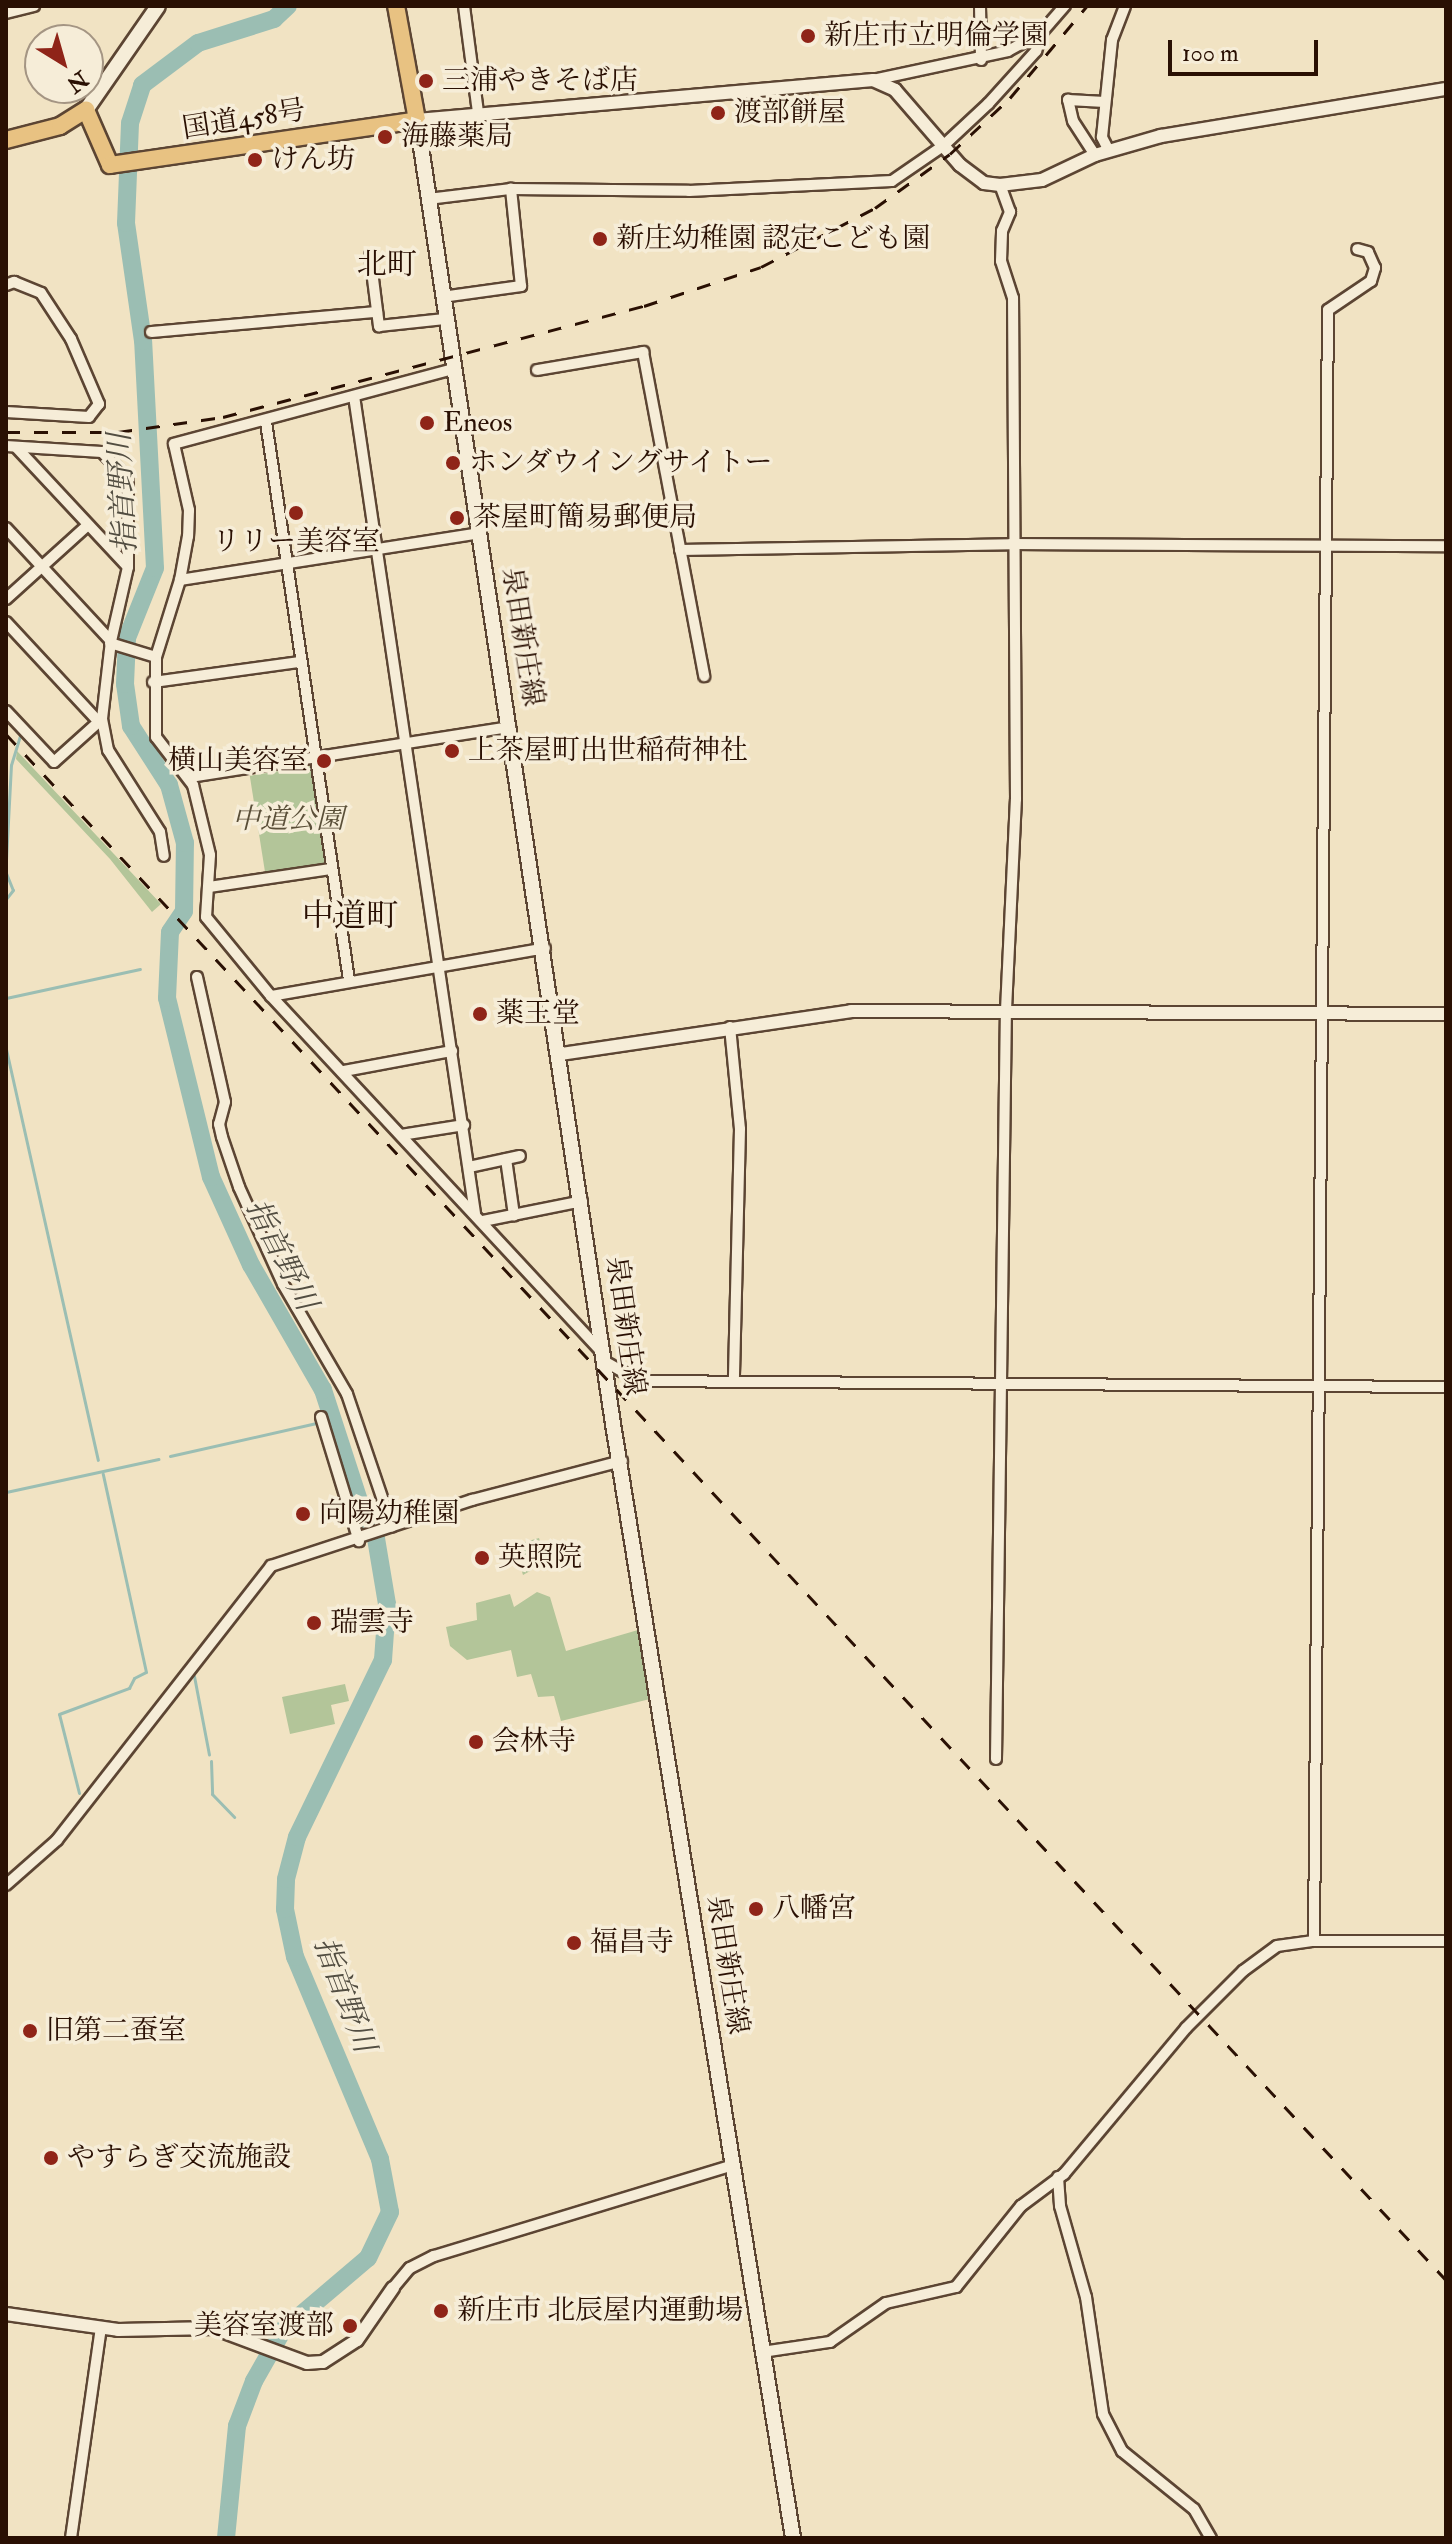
<!DOCTYPE html>
<meta charset="utf-8">
<style>
body{margin:0}
#map{position:relative;width:1452px;height:2544px;overflow:hidden;background:#f1e3c3;font-family:"IM FELL Double Pica","Noto Serif JP",serif}
div>[style]{position:absolute}
[style*='--x']{left:calc(var(--x)*1px);top:calc(var(--y)*1px);width:calc(var(--w)*1px);rotate:calc(var(--a)*1deg)}
.green>*{inset:0;background:#b3c599;transform-origin:0 0}
.stream>*{height:3px;margin:-1.5px;padding:0 1.5px;transform-origin:1.5px;border-radius:1.5px;background:#9bbeb3}
.river>*{height:18px;margin:-9px;padding:0 9px;transform-origin:9px;border-radius:9px;background:#9bbeb3}
.roads{filter:drop-shadow(2px 0 #5c4533) drop-shadow(-2px 0 #5c4533) drop-shadow(0 2px #5c4533) drop-shadow(0 -2px #5c4533)}
.minor>*{height:10px;margin:-5px;padding:0 5px;transform-origin:5px;border-radius:5px;background:#f6edd8}
.tertiary>*{height:12px;margin:-6px;padding:0 6px;transform-origin:6px;border-radius:6px;background:#f6edd8}
.secondary>*{height:14px;margin:-7px;padding:0 7px;transform-origin:7px;border-radius:7px;background:#f6edd8}
.trunk>*{height:16px;margin:-8px;padding:0 8px;transform-origin:8px;border-radius:8px;background:#e8c282}
.rail>*{height:3px;margin-top:-1.5px;transform-origin:0;background:repeating-linear-gradient(90deg,#2a1003 0 14px,transparent 0 28px)}
.dots>*{width:22px;height:22px;translate:-50% -50%;box-sizing:border-box;border:4px solid #f6edd8;border-radius:50%}
span{translate:-50% -50%;white-space:nowrap;text-align:center;line-height:1.15;-webkit-text-stroke:7px #f6edd8;paint-order:stroke}
.poi-label{font-size:28px;color:#2a1003}
.left{translate:0 -50%;text-align:left}
.right{translate:-100% -50%;text-align:right}
.street-label{font-size:28px;color:#2a1003}
.park-label{font-size:28px;color:#5a4f38;font-style:italic}
.neighbourhood-label{font-size:30px;color:#2a1003}
.water-label{font-size:30px;color:#524d41;font-style:italic}
.quarter-label{font-size:32px;color:#2a1003}
.frame{position:absolute;inset:0;border:8px solid #2a1003;pointer-events:none}
.north{position:absolute;left:24px;top:24px;width:80px;height:80px;box-sizing:border-box;background:#f6edd8;border:2px solid #a49583;border-radius:50%;rotate:143deg;font-size:22px;font-weight:700;line-height:32px;text-align:center;color:#2a1003}
.north::after{content:'';display:block;margin:auto;width:28px;height:36px;background:#8f2418;clip-path:polygon(50% 0,100% 100%,50% 72%,0 100%)}
.scale{position:absolute;left:1168px;top:40px;width:150px;height:36px;box-sizing:border-box;border:4px solid #2a1003;border-top:0;padding-left:10px;font-size:24px;line-height:28px;white-space:nowrap;color:#2a1003;-webkit-text-stroke:6px #f6edd8;paint-order:stroke}
</style>
<div id="map">
<div class="green">
<div style="clip-path:polygon(17px 751px,161px 904px,152px 912px,110px 859px,16px 759px)"></div>
<div style="left:311px;top:766px;width:99px;height:62px;rotate:81deg"></div>
<div style="clip-path:polygon(539px 1538px,546px 1562px,523px 1575px,514px 1545px)"></div>
<div style="clip-path:polygon(537px 1592px,550px 1597px,566px 1651px,638px 1630px,650px 1699px,561px 1721px,554px 1696px,538px 1697px,531px 1674px,517px 1677px,511px 1650px,467px 1660px,450px 1646px,446px 1627px,477px 1620px,476px 1603px,510px 1594px,514px 1607px)"></div>
<div style="clip-path:polygon(345px 1684px,349px 1701px,331px 1705px,335px 1724px,290px 1734px,282px 1697px)"></div>
</div>
<div class="stream">
<div style="--x:6;--y:860;--w:95;--a:-87"></div>
<div style="--x:11;--y:765;--w:31;--a:-73"></div>
<div style="--x:6;--y:873;--w:18;--a:68"></div>
<div style="--x:13;--y:890;--w:11;--a:128"></div>
<div style="--x:6;--y:998;--w:137;--a:-12.2"></div>
<div style="--x:6;--y:1049;--w:421;--a:77.4"></div>
<div style="--x:170;--y:1456;--w:150;--a:-12.7"></div>
<div style="--x:6;--y:1492;--w:156;--a:-12.2"></div>
<div style="--x:194;--y:1676;--w:80;--a:79.2"></div>
<div style="--x:211;--y:1761;--w:33;--a:88"></div>
<div style="--x:212;--y:1794;--w:32;--a:46"></div>
<div style="--x:79;--y:1793;--w:81;--a:-104.2"></div>
<div style="--x:59;--y:1714;--w:75;--a:-20.4"></div>
<div style="--x:129;--y:1688;--w:11;--a:-63"></div>
<div style="--x:134;--y:1678;--w:13;--a:-27"></div>
<div style="--x:146;--y:1672;--w:203;--a:-102.3"></div>
</div>
<div class="river">
<div style="--x:226;--y:2538;--w:113;--a:-84.4"></div>
<div style="--x:237;--y:2426;--w:48;--a:-69.3"></div>
<div style="--x:254;--y:2381;--w:59;--a:-60.4"></div>
<div style="--x:283;--y:2330;--w:111;--a:-40.3"></div>
<div style="--x:368;--y:2258;--w:51;--a:-64.4"></div>
<div style="--x:390;--y:2212;--w:54;--a:-100.7"></div>
<div style="--x:380;--y:2159;--w:219;--a:-112.8"></div>
<div style="--x:295;--y:1957;--w:49;--a:-101.8"></div>
<div style="--x:285;--y:1909;--w:30;--a:-88"></div>
<div style="--x:286;--y:1879;--w:43;--a:-75.3"></div>
<div style="--x:297;--y:1837;--w:197;--a:-64.1"></div>
<div style="--x:383;--y:1660;--w:56;--a:-85.9"></div>
<div style="--x:387;--y:1604;--w:67;--a:-99.5"></div>
<div style="--x:376;--y:1538;--w:25;--a:-119"></div>
<div style="--x:364;--y:1516;--w:133;--a:-108"></div>
<div style="--x:323;--y:1390;--w:144;--a:-119.9"></div>
<div style="--x:251;--y:1265;--w:97;--a:-114.4"></div>
<div style="--x:211;--y:1177;--w:184;--a:-103.8"></div>
<div style="--x:167;--y:998;--w:66;--a:-87.4"></div>
<div style="--x:170;--y:932;--w:25;--a:-56"></div>
<div style="--x:184;--y:911;--w:68;--a:-89.2"></div>
<div style="--x:185;--y:843;--w:60;--a:-105.4"></div>
<div style="--x:169;--y:785;--w:70;--a:-122.8"></div>
<div style="--x:131;--y:726;--w:42;--a:-98.1"></div>
<div style="--x:125;--y:684;--w:46;--a:-87.5"></div>
<div style="--x:127;--y:638;--w:75;--a:-68.2"></div>
<div style="--x:155;--y:568;--w:227;--a:-93"></div>
<div style="--x:143;--y:341;--w:119;--a:-98.2"></div>
<div style="--x:126;--y:223;--w:100;--a:-87.7"></div>
<div style="--x:130;--y:123;--w:40;--a:-72"></div>
<div style="--x:142;--y:85;--w:70;--a:-36.9"></div>
<div style="--x:198;--y:43;--w:80;--a:-17.5"></div>
<div style="--x:274;--y:19;--w:19;--a:-43"></div>
</div>
<div class="roads">
<div class="minor">
<div style="--x:464;--y:6;--w:108;--a:82.5"></div>
<div style="--x:980;--y:6;--w:54;--a:88.9"></div>
<div style="--x:6;--y:13;--w:29;--a:-14"></div>
<div style="--x:873;--y:80;--w:138;--a:-12.1"></div>
<div style="--x:1008;--y:51;--w:39;--a:-29"></div>
<div style="--x:1042;--y:32;--w:35;--a:-49"></div>
<div style="--x:1109;--y:151;--w:16;--a:-117"></div>
<div style="--x:1102;--y:137;--w:98;--a:-84.1"></div>
<div style="--x:1112;--y:40;--w:36;--a:-69"></div>
<div style="--x:1095;--y:155;--w:40;--a:-122.9"></div>
<div style="--x:1073;--y:121;--w:22;--a:-103"></div>
<div style="--x:1068;--y:100;--w:37;--a:3"></div>
<div style="--x:428;--y:199;--w:84;--a:-6.9"></div>
<div style="--x:511;--y:189;--w:178;--a:0.6"></div>
<div style="--x:689;--y:191;--w:203;--a:-2.8"></div>
<div style="--x:892;--y:181;--w:62;--a:-34.5"></div>
<div style="--x:943;--y:146;--w:62;--a:-43"></div>
<div style="--x:988;--y:104;--w:72;--a:-47.8"></div>
<div style="--x:1036;--y:51;--w:20;--a:-72"></div>
<div style="--x:370;--y:255;--w:72;--a:82.8"></div>
<div style="--x:379;--y:326;--w:66;--a:-6.1"></div>
<div style="--x:6;--y:285;--w:9;--a:-21"></div>
<div style="--x:14;--y:282;--w:29;--a:22"></div>
<div style="--x:41;--y:293;--w:55;--a:56.9"></div>
<div style="--x:71;--y:339;--w:71;--a:66.7"></div>
<div style="--x:99;--y:404;--w:16;--a:128"></div>
<div style="--x:89;--y:417;--w:83;--a:-176.6"></div>
<div style="--x:442;--y:297;--w:80;--a:-7.9"></div>
<div style="--x:521;--y:286;--w:98;--a:-95.9"></div>
<div style="--x:151;--y:332;--w:227;--a:-5.1"></div>
<div style="--x:453;--y:369;--w:289;--a:165"></div>
<div style="--x:174;--y:444;--w:68;--a:77.2"></div>
<div style="--x:189;--y:510;--w:26;--a:92"></div>
<div style="--x:188;--y:536;--w:45;--a:100.3"></div>
<div style="--x:180;--y:580;--w:81;--a:107.3"></div>
<div style="--x:156;--y:657;--w:80;--a:90"></div>
<div style="--x:156;--y:737;--w:61;--a:52.4"></div>
<div style="--x:193;--y:785;--w:72;--a:76.3"></div>
<div style="--x:210;--y:855;--w:62;--a:93.7"></div>
<div style="--x:206;--y:917;--w:102;--a:50.6"></div>
<div style="--x:271;--y:996;--w:485;--a:47.1"></div>
<div style="--x:537;--y:370;--w:108;--a:-9.6"></div>
<div style="--x:643;--y:352;--w:330;--a:79.3"></div>
<div style="--x:354;--y:396;--w:826;--a:81.58"></div>
<div style="--x:266;--y:422;--w:564;--a:81.54"></div>
<div style="--x:6;--y:446;--w:96;--a:3.6"></div>
<div style="--x:102;--y:452;--w:37;--a:46"></div>
<div style="--x:128;--y:479;--w:88;--a:90"></div>
<div style="--x:128;--y:567;--w:76;--a:102.9"></div>
<div style="--x:111;--y:641;--w:79;--a:96.6"></div>
<div style="--x:102;--y:719;--w:32;--a:79"></div>
<div style="--x:108;--y:750;--w:97;--a:57.6"></div>
<div style="--x:160;--y:832;--w:24;--a:81"></div>
<div style="--x:16;--y:447;--w:164;--a:47"></div>
<div style="--x:6;--y:528;--w:154;--a:47.1"></div>
<div style="--x:680;--y:550;--w:331;--a:-1"></div>
<div style="--x:1011;--y:544;--w:435;--a:0.3"></div>
<div style="--x:180;--y:580;--w:304;--a:-8.9"></div>
<div style="--x:6;--y:599;--w:110;--a:-42.1"></div>
<div style="--x:6;--y:622;--w:137;--a:47.1"></div>
<div style="--x:110;--y:643;--w:48;--a:16.9"></div>
<div style="--x:153;--y:682;--w:147;--a:-7.8"></div>
<div style="--x:6;--y:711;--w:70;--a:46.7"></div>
<div style="--x:54;--y:762;--w:64;--a:-41.9"></div>
<div style="--x:190;--y:777;--w:324;--a:-8.9"></div>
<div style="--x:209;--y:887;--w:123;--a:-8.4"></div>
<div style="--x:197;--y:977;--w:128;--a:77.4"></div>
<div style="--x:225;--y:1102;--w:23;--a:105"></div>
<div style="--x:219;--y:1124;--w:13;--a:77"></div>
<div style="--x:222;--y:1137;--w:53;--a:71.2"></div>
<div style="--x:239;--y:1187;--w:107;--a:65.6"></div>
<div style="--x:283;--y:1284;--w:127;--a:59.8"></div>
<div style="--x:347;--y:1394;--w:140;--a:71.3"></div>
<div style="--x:271;--y:996;--w:278;--a:-9.9"></div>
<div style="--x:730;--y:1027;--w:102;--a:84.4"></div>
<div style="--x:740;--y:1129;--w:252;--a:91.4"></div>
<div style="--x:344;--y:1071;--w:110;--a:-10.5"></div>
<div style="--x:401;--y:1135;--w:64;--a:-9"></div>
<div style="--x:506;--y:1159;--w:57;--a:81.9"></div>
<div style="--x:469;--y:1167;--w:52;--a:-12.2"></div>
<div style="--x:483;--y:1221;--w:101;--a:-11.4"></div>
<div style="--x:604;--y:1361;--w:40;--a:29.7"></div>
<div style="--x:639;--y:1381;--w:807;--a:0.43"></div>
<div style="--x:321;--y:1417;--w:130;--a:73"></div>
<div style="--x:996;--y:1759;--w:749;--a:-89.24"></div>
<div style="--x:1006;--y:1010;--w:211;--a:-87.3"></div>
<div style="--x:1016;--y:799;--w:501;--a:-90.34"></div>
<div style="--x:1013;--y:298;--w:39;--a:-108"></div>
<div style="--x:1001;--y:261;--w:30;--a:-88"></div>
<div style="--x:1002;--y:231;--w:21;--a:-67"></div>
<div style="--x:1010;--y:212;--w:29;--a:-110"></div>
<div style="--x:6;--y:1885;--w:68;--a:-41.4"></div>
<div style="--x:57;--y:1840;--w:348;--a:-52"></div>
<div style="--x:271;--y:1566;--w:212;--a:-18.2"></div>
<div style="--x:472;--y:1500;--w:155;--a:-14.6"></div>
<div style="--x:1314;--y:1941;--w:1631;--a:-89.51"></div>
<div style="--x:1328;--y:310;--w:52;--a:-34"></div>
<div style="--x:1371;--y:281;--w:14;--a:-73"></div>
<div style="--x:1375;--y:268;--w:17;--a:-114"></div>
<div style="--x:1368;--y:252;--w:11;--a:-165"></div>
<div style="--x:1058;--y:2177;--w:29;--a:86"></div>
<div style="--x:1060;--y:2206;--w:95;--a:74.1"></div>
<div style="--x:1086;--y:2297;--w:118;--a:81.7"></div>
<div style="--x:1103;--y:2414;--w:42;--a:62.8"></div>
<div style="--x:1122;--y:2451;--w:92;--a:38.9"></div>
<div style="--x:1194;--y:2509;--w:34;--a:60"></div>
<div style="--x:393;--y:2288;--w:26;--a:-50"></div>
<div style="--x:410;--y:2268;--w:27;--a:-27"></div>
<div style="--x:434;--y:2256;--w:313;--a:-16.9"></div>
<div style="--x:762;--y:2352;--w:69;--a:-8.4"></div>
<div style="--x:830;--y:2342;--w:68;--a:-34.9"></div>
<div style="--x:886;--y:2303;--w:72;--a:-12.9"></div>
<div style="--x:956;--y:2287;--w:104;--a:-51.3"></div>
<div style="--x:1021;--y:2206;--w:54;--a:-36.7"></div>
<div style="--x:1064;--y:2174;--w:190;--a:-50.1"></div>
<div style="--x:1186;--y:2028;--w:81;--a:-45"></div>
<div style="--x:1243;--y:1971;--w:42;--a:-36.3"></div>
<div style="--x:1277;--y:1946;--w:37;--a:-8"></div>
<div style="--x:1314;--y:1941;--w:132;--a:0"></div>
<div style="--x:71;--y:2538;--w:212;--a:-81.9"></div>
</div>
<div class="tertiary">
<div style="--x:417;--y:120;--w:458;--a:-5"></div>
<div style="--x:873;--y:80;--w:24;--a:24"></div>
<div style="--x:895;--y:90;--w:99;--a:49.1"></div>
<div style="--x:960;--y:165;--w:30;--a:37"></div>
<div style="--x:984;--y:183;--w:16;--a:7"></div>
<div style="--x:1000;--y:185;--w:42;--a:-6.8"></div>
<div style="--x:1042;--y:180;--w:59;--a:-25.3"></div>
<div style="--x:1095;--y:155;--w:69;--a:-16.1"></div>
<div style="--x:1161;--y:136;--w:289;--a:-9.4"></div>
<div style="--x:561;--y:1054;--w:293;--a:-8.4"></div>
<div style="--x:851;--y:1011;--w:595;--a:0.29"></div>
<div style="--x:6;--y:2314;--w:113;--a:8.1"></div>
<div style="--x:118;--y:2330;--w:95;--a:-1.2"></div>
<div style="--x:213;--y:2328;--w:100;--a:20.4"></div>
<div style="--x:307;--y:2363;--w:16;--a:-4"></div>
<div style="--x:323;--y:2362;--w:40;--a:-32.9"></div>
<div style="--x:357;--y:2340;--w:63;--a:-55.3"></div>
</div>
<div class="secondary">
<div style="--x:86;--y:110;--w:126;--a:-55.3"></div>
<div style="--x:417;--y:120;--w:1319;--a:81.45"></div>
<div style="--x:613;--y:1424;--w:1128;--a:80.82"></div>
</div>
<div class="trunk">
<div style="--x:6;--y:140;--w:56;--a:-14.5"></div>
<div style="--x:60;--y:126;--w:31;--a:-32"></div>
<div style="--x:86;--y:110;--w:60;--a:66.4"></div>
<div style="--x:110;--y:165;--w:310;--a:-8.3"></div>
<div style="--x:417;--y:120;--w:116;--a:-100.4"></div>
</div>
</div>
<div class="rail">
<div style="--x:6;--y:432;--w:112;--a:0"></div>
<div style="--x:118;--y:432;--w:106;--a:-8.1"></div>
<div style="--x:223;--y:417;--w:435;--a:-14.8"></div>
<div style="--x:644;--y:306;--w:123;--a:-18.4"></div>
<div style="--x:761;--y:267;--w:128;--a:-27.4"></div>
<div style="--x:875;--y:208;--w:92;--a:-35.8"></div>
<div style="--x:950;--y:154;--w:82;--a:-43"></div>
<div style="--x:1010;--y:98;--w:120;--a:-50.1"></div>
<div style="--x:6;--y:734;--w:2113;--a:47.03"></div>
</div>
<div class="dots">
<div style="left:808px;top:36px;background:#8f2418"></div>
<div style="left:426px;top:81px;background:#8f2418"></div>
<div style="left:718px;top:113px;background:#8f2418"></div>
<div style="left:385px;top:137px;background:#8f2418"></div>
<div style="left:255px;top:160px;background:#8f2418"></div>
<div style="left:600px;top:239px;background:#8f2418"></div>
<div style="left:427px;top:423px;background:#8f2418"></div>
<div style="left:453px;top:463px;background:#8f2418"></div>
<div style="left:296px;top:513px;background:#8f2418"></div>
<div style="left:457px;top:518px;background:#8f2418"></div>
<div style="left:452px;top:751px;background:#8f2418"></div>
<div style="left:324px;top:761px;background:#8f2418"></div>
<div style="left:480px;top:1014px;background:#8f2418"></div>
<div style="left:303px;top:1514px;background:#8f2418"></div>
<div style="left:482px;top:1558px;background:#8f2418"></div>
<div style="left:314px;top:1623px;background:#8f2418"></div>
<div style="left:476px;top:1742px;background:#8f2418"></div>
<div style="left:756px;top:1909px;background:#8f2418"></div>
<div style="left:574px;top:1943px;background:#8f2418"></div>
<div style="left:30px;top:2031px;background:#8f2418"></div>
<div style="left:51px;top:2158px;background:#8f2418"></div>
<div style="left:441px;top:2311px;background:#8f2418"></div>
<div style="left:350px;top:2326px;background:#8f2418"></div>
</div>
<div class="poi-label">
<span class="left" style="left:824px;top:36px">新庄市立明倫学園</span>
<span class="left" style="left:442px;top:81px">三浦やきそば店</span>
<span class="left" style="left:734px;top:113px">渡部餅屋</span>
<span class="left" style="left:401px;top:137px">海藤薬局</span>
<span class="left" style="left:271px;top:160px">けん坊</span>
<span class="left" style="left:616px;top:239px">新庄幼稚園 認定こども園</span>
<span class="left" style="left:443px;top:423px">Eneos</span>
<span class="left" style="left:469px;top:463px">ホンダウイングサイトー</span>
<span class="left" style="left:473px;top:518px">茶屋町簡易郵便局</span>
<span style="left:296px;top:542px">リリー美容室</span>
<span class="left" style="left:468px;top:751px">上茶屋町出世稲荷神社</span>
<span class="right" style="left:308px;top:761px">横山美容室</span>
<span class="left" style="left:496px;top:1014px">薬王堂</span>
<span class="left" style="left:319px;top:1514px">向陽幼稚園</span>
<span class="left" style="left:498px;top:1558px">英照院</span>
<span class="left" style="left:330px;top:1623px">瑞雲寺</span>
<span class="left" style="left:492px;top:1742px">会林寺</span>
<span class="left" style="left:772px;top:1909px">八幡宮</span>
<span class="left" style="left:590px;top:1943px">福昌寺</span>
<span class="left" style="left:46px;top:2031px">旧第二蚕室</span>
<span class="left" style="left:67px;top:2158px">やすらぎ交流施設</span>
<span class="left" style="left:457px;top:2311px">新庄市 北辰屋内運動場</span>
<span class="right" style="left:334px;top:2326px">美容室渡部</span>
</div>
<div class="street-label">
<span style="left:244px;top:120px;rotate:-9deg">国道458号</span>
<span style="left:522px;top:637px;rotate:81deg">泉田新庄線</span>
<span style="left:625px;top:1326px;rotate:82deg">泉田新庄線</span>
<span style="left:727px;top:1965px;rotate:81deg">泉田新庄線</span>
</div>
<div class="park-label">
<span style="left:288px;top:820px">中道公園</span>
</div>
<div class="neighbourhood-label">
<span style="left:387px;top:265px">北町</span>
</div>
<div class="water-label">
<span style="left:123px;top:493px;rotate:-93deg">指首野川</span>
<span style="left:281px;top:1255px;rotate:63deg">指首野川</span>
<span style="left:344px;top:1995px;rotate:69deg">指首野川</span>
</div>
<div class="quarter-label">
<span style="left:350px;top:916px">中道町</span>
</div>
<div class="frame"></div>
<div class="north">N</div>
<div class="scale">100 m</div>
</div>
